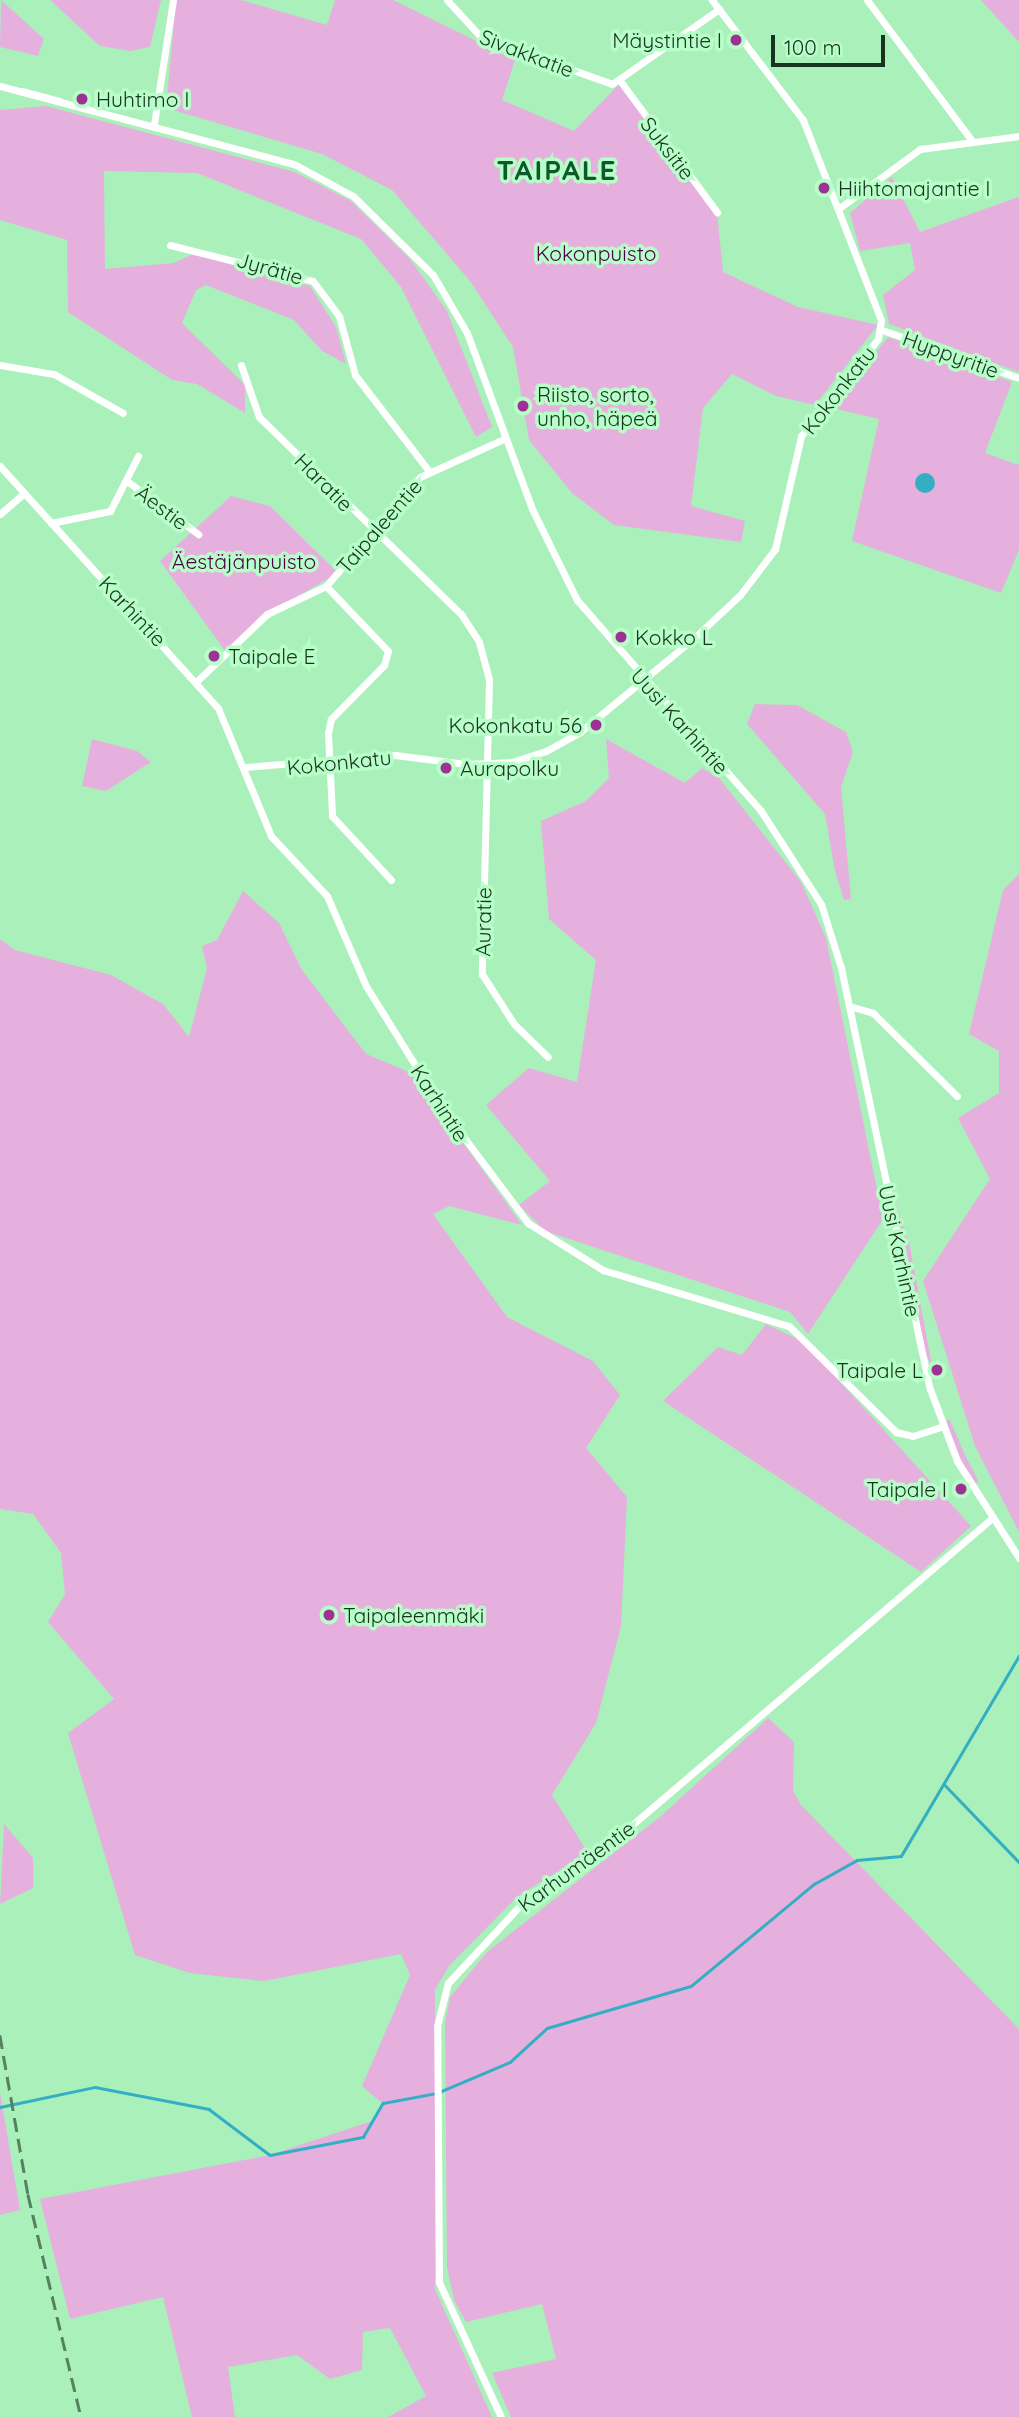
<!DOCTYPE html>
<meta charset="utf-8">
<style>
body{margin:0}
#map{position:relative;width:1019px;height:2417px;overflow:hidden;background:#aaf0bb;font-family:Quicksand,sans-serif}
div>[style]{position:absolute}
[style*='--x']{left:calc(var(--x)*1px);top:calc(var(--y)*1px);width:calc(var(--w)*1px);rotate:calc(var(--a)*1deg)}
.green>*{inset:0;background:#e6b0de}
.water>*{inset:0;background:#34aec3}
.round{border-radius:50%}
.stream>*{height:2.5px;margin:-1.25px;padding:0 1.25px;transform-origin:1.25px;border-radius:1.25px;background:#34aec3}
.minor>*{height:7px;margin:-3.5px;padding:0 3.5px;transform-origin:3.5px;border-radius:3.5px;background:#fff}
.rail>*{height:2.5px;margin-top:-1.25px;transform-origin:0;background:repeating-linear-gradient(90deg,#548160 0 14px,transparent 0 21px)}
.dots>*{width:19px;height:19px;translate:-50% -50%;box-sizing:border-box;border:4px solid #b7fec8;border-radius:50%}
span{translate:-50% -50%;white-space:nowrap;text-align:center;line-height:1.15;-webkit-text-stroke:7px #b7fec8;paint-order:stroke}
.poi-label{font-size:21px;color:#183420}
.right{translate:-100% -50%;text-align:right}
.left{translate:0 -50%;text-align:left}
.street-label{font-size:21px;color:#183420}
.park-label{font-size:21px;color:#4c0047}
.district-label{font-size:28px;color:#0e592c;font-weight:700;letter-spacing:2px}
.scale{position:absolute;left:771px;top:35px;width:114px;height:32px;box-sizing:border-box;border:4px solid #183420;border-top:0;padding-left:9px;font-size:21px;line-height:24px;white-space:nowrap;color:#183420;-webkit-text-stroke:5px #b7fec8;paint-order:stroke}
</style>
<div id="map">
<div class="green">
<div style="clip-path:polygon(1px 0,44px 39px,38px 56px,0 47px)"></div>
<div style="clip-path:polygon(50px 0,161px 0,150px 47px,130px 51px,100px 46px)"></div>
<div style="clip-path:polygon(176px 0,241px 0,327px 25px,335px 0,393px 0,515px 60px,502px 100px,574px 131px,621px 82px,717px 212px,723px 272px,798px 307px,878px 325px,815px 405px,776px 396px,732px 374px,703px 408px,691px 506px,745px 521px,741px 542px,614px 525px,572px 493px,529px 440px,513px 347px,470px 281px,392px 190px,322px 154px,166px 108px)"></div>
<div style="clip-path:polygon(981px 0,1019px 0,1019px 42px)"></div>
<div style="clip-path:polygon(46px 106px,295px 172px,351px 201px,410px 259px,447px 311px,492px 427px,476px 437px,401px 287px,361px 239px,197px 173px,104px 171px,105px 269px,174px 263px,193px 254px,310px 286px,336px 327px,346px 364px,322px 351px,294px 320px,206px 285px,196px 290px,182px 323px,245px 385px,245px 413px,197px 384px,172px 380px,68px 312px,67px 240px,0 220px,0 110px)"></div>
<div style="clip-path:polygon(892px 177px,920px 232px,1019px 197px,1019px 372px,889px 324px,883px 295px,915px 270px,910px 243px,860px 251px,850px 213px)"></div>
<div style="clip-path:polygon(888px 337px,1012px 382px,985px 453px,1019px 465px,1019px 550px,1001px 593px,852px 541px,879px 419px,832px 408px)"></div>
<div style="clip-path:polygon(231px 496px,270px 506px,338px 573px,267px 614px,226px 652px,160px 561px)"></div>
<div style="clip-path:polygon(755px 704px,797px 705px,846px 732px,853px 752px,841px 787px,851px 899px,844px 900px,835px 871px,825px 814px,747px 724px)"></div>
<div style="clip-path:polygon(92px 739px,137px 751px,151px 762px,106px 791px,82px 786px)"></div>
<div style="clip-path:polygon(606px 739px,685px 783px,702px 768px,719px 778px,801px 882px,826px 938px,883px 1219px,808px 1334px,790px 1312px,545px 1231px,519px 1205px,550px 1181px,486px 1105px,529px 1068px,577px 1082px,596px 960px,549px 919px,541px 821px,586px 801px,609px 778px)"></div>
<div style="clip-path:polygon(1019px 874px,1019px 1532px,975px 1446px,923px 1281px,990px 1179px,958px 1118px,999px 1093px,999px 1051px,969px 1034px,1003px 890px)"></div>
<div style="clip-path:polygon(243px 891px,279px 923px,302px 970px,366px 1054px,414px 1074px,522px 1225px,449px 1206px,433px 1214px,507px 1317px,593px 1361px,620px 1395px,586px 1448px,627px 1497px,621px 1626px,596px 1723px,552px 1795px,588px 1853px,518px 1896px,449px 1966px,435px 1990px,435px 2289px,492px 2417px,388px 2417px,426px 2396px,390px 2328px,363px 2332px,362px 2370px,330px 2379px,297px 2355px,228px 2367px,235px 2417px,192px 2417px,163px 2297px,70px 2319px,40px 2199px,270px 2155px,372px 2121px,382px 2103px,362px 2086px,410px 1975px,401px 1954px,264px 1981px,190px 1973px,135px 1955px,68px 1733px,114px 1699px,48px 1622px,65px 1594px,61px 1553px,33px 1514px,0 1509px,0 939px,15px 950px,111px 975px,163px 1004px,189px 1037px,207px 968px,202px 946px,217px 940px)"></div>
<div style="clip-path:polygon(891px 1188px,910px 1247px,932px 1366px,925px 1353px)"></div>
<div style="clip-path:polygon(766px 1324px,804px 1342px,971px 1526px,921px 1572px,663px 1401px,718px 1347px,742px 1355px)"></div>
<div style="clip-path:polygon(950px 1420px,965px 1455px,979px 1482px,972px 1484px,960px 1458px,945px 1421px)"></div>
<div style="clip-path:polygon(768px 1718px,794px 1742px,793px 1791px,801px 1805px,1019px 2029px,1019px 2417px,511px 2417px,492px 2373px,556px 2359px,542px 2304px,466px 2322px,454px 2300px,447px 2267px,445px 2023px,450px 1997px,487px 1952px,661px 1816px)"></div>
<div style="clip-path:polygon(4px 1824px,33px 1858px,33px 1888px,0 1904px)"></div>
<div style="clip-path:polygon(0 2092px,20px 2210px,0 2215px)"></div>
</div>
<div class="water">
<div class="round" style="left:915px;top:473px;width:20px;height:20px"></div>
</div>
<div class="stream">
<div style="--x:944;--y:1784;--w:108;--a:46.1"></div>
<div style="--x:0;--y:2107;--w:97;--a:-11.9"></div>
<div style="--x:95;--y:2087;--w:116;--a:10.9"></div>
<div style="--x:209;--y:2109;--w:76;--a:37"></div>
<div style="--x:270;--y:2155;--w:95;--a:-11"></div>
<div style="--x:363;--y:2137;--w:39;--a:-60"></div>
<div style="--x:383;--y:2103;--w:55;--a:-10.5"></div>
<div style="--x:437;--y:2093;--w:79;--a:-23"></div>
<div style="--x:510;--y:2062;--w:50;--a:-42.6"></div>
<div style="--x:547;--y:2028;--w:150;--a:-16.3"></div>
<div style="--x:691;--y:1986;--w:160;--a:-39.7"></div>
<div style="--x:814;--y:1884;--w:49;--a:-29.2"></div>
<div style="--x:857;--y:1860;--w:44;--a:-5.2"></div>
<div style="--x:901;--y:1856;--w:232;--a:-59.5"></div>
</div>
<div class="minor">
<div style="--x:447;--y:0;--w:50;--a:47.4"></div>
<div style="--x:481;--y:37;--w:139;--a:19.7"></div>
<div style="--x:612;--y:84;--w:131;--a:-35"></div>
<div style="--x:867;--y:0;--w:177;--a:53.3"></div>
<div style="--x:621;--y:82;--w:162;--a:53.6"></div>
<div style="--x:0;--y:86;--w:304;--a:14.9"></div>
<div style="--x:294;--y:164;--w:67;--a:28.5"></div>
<div style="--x:353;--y:196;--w:112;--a:44.6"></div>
<div style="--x:433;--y:275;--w:67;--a:59.6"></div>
<div style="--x:467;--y:333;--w:188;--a:69.7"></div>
<div style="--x:532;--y:509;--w:102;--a:63.7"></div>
<div style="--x:577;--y:600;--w:280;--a:48.9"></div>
<div style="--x:761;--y:811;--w:111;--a:57.2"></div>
<div style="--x:821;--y:904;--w:67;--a:72.6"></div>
<div style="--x:841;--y:968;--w:430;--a:78.1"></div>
<div style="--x:930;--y:1389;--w:77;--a:69.4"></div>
<div style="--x:957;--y:1461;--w:115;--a:57.4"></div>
<div style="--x:22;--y:91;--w:39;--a:15"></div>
<div style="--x:154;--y:124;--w:125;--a:-81.3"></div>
<div style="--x:838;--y:209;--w:102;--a:-36.2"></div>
<div style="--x:920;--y:149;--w:100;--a:-7.5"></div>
<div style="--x:170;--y:245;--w:147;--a:14.1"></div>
<div style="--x:313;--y:281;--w:44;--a:53.4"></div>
<div style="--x:339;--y:316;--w:61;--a:74.8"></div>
<div style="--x:355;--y:375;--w:121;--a:52.4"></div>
<div style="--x:882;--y:330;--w:145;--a:19.3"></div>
<div style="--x:0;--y:365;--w:55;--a:9.5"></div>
<div style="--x:54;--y:374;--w:79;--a:29.5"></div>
<div style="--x:241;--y:365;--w:55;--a:70.9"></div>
<div style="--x:259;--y:417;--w:282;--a:44.3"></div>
<div style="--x:461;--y:614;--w:33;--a:57"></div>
<div style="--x:479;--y:642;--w:39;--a:75"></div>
<div style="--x:489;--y:680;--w:294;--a:91.4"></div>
<div style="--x:482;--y:974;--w:59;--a:57.4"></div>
<div style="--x:514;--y:1024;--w:47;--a:44.1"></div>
<div style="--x:0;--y:466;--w:326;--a:48"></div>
<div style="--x:218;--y:708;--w:139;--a:67.5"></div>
<div style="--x:271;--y:836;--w:82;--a:47"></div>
<div style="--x:327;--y:896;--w:98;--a:66.6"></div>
<div style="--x:366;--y:986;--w:144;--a:58.1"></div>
<div style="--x:442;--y:1108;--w:144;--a:53.2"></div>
<div style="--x:528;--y:1223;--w:89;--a:32.1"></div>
<div style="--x:603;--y:1270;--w:194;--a:16.8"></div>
<div style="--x:789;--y:1326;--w:151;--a:44.7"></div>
<div style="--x:896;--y:1432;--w:17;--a:13"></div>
<div style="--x:913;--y:1436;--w:32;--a:-18"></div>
<div style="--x:127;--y:481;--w:89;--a:36.7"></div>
<div style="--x:0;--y:514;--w:32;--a:-41"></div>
<div style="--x:51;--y:523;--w:60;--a:-11.5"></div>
<div style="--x:110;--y:511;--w:62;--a:-63"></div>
<div style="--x:326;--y:586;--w:90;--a:46.4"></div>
<div style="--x:388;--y:651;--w:15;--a:106"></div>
<div style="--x:384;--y:665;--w:76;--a:134.5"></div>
<div style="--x:331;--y:719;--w:14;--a:102"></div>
<div style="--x:328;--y:733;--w:83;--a:87.2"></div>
<div style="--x:332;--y:816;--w:87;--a:47.3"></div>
<div style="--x:198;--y:680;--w:95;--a:-43.7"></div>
<div style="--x:267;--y:614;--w:65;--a:-25.4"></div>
<div style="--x:326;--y:586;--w:144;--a:-49.2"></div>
<div style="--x:420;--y:477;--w:94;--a:-24.4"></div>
<div style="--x:245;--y:767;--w:150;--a:-4.6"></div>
<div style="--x:395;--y:755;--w:71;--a:7.3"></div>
<div style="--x:465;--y:764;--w:47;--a:-2.4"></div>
<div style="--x:512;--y:762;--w:36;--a:-18"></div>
<div style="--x:546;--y:751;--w:39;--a:-29"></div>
<div style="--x:580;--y:732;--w:146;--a:-39.5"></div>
<div style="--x:693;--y:639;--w:64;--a:-43.1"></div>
<div style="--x:740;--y:595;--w:58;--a:-52.7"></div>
<div style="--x:775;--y:549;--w:116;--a:-77"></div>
<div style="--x:801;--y:436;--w:124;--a:-51.6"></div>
<div style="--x:878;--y:339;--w:19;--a:-81"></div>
<div style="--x:881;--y:320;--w:215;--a:-111.3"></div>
<div style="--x:803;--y:120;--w:151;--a:-127.2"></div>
<div style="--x:849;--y:1006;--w:25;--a:16"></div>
<div style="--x:873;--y:1013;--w:118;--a:44.7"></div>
<div style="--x:501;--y:2417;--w:149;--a:-114.7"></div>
<div style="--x:439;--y:2282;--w:256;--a:-90.4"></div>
<div style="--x:437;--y:2026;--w:44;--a:-75.7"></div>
<div style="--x:448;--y:1983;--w:113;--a:-47.1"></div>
<div style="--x:525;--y:1900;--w:79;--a:-31.5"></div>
<div style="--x:592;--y:1859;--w:524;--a:-40.44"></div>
</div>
<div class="rail">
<div style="--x:0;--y:2035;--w:161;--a:80"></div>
<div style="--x:28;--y:2194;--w:229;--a:76.6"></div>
</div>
<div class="dots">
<div style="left:736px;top:40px;background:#9d3294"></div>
<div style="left:82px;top:99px;background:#9d3294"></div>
<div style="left:824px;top:188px;background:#9d3294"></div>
<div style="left:523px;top:406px;background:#9d3294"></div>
<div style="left:621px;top:637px;background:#9d3294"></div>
<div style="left:214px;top:656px;background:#9d3294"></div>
<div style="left:596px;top:725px;background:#9d3294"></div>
<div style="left:446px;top:768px;background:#9d3294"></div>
<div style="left:937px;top:1370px;background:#9d3294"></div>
<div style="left:961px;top:1489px;background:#9d3294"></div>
<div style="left:329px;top:1615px;background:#9d3294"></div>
</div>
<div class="poi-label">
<span class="right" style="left:722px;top:40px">Mäystintie I</span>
<span class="left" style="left:96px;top:99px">Huhtimo I</span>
<span class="left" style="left:838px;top:188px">Hiihtomajantie I</span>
<span class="left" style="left:537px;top:406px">Riisto, sorto,<br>unho, häpeä</span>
<span class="left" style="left:635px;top:637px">Kokko L</span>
<span class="left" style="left:228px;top:656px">Taipale E</span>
<span class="right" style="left:582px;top:725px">Kokonkatu 56</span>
<span class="left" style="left:460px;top:768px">Aurapolku</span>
<span class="right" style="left:923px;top:1370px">Taipale L</span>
<span class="right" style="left:947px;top:1489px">Taipale I</span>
<span class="left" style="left:343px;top:1615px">Taipaleenmäki</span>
</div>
<div class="street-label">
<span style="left:527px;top:53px;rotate:21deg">Sivakkatie</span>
<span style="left:668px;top:148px;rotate:52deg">Suksitie</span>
<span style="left:270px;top:268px;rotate:16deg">Jyrätie</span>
<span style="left:951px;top:354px;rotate:20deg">Hyppyritie</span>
<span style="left:838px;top:390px;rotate:-52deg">Kokonkatu</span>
<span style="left:324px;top:482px;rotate:45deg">Haratie</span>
<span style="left:162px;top:507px;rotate:37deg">Äestie</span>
<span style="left:379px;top:526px;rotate:-49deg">Taipaleentie</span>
<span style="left:133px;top:611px;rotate:47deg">Karhintie</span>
<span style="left:680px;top:721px;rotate:48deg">Uusi Karhintie</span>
<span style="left:339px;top:762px;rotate:-6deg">Kokonkatu</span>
<span style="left:483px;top:922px;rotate:-89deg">Auratie</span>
<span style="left:440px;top:1103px;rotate:57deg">Karhintie</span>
<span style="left:900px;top:1251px;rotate:78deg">Uusi Karhintie</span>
<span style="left:576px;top:1866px;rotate:-36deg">Karhumäentie</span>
</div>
<div class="park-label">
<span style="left:596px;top:253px">Kokonpuisto</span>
<span style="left:244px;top:561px">Äestäjänpuisto</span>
</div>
<div class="district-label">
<span style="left:557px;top:170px">TAIPALE</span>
</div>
<div class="scale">100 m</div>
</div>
